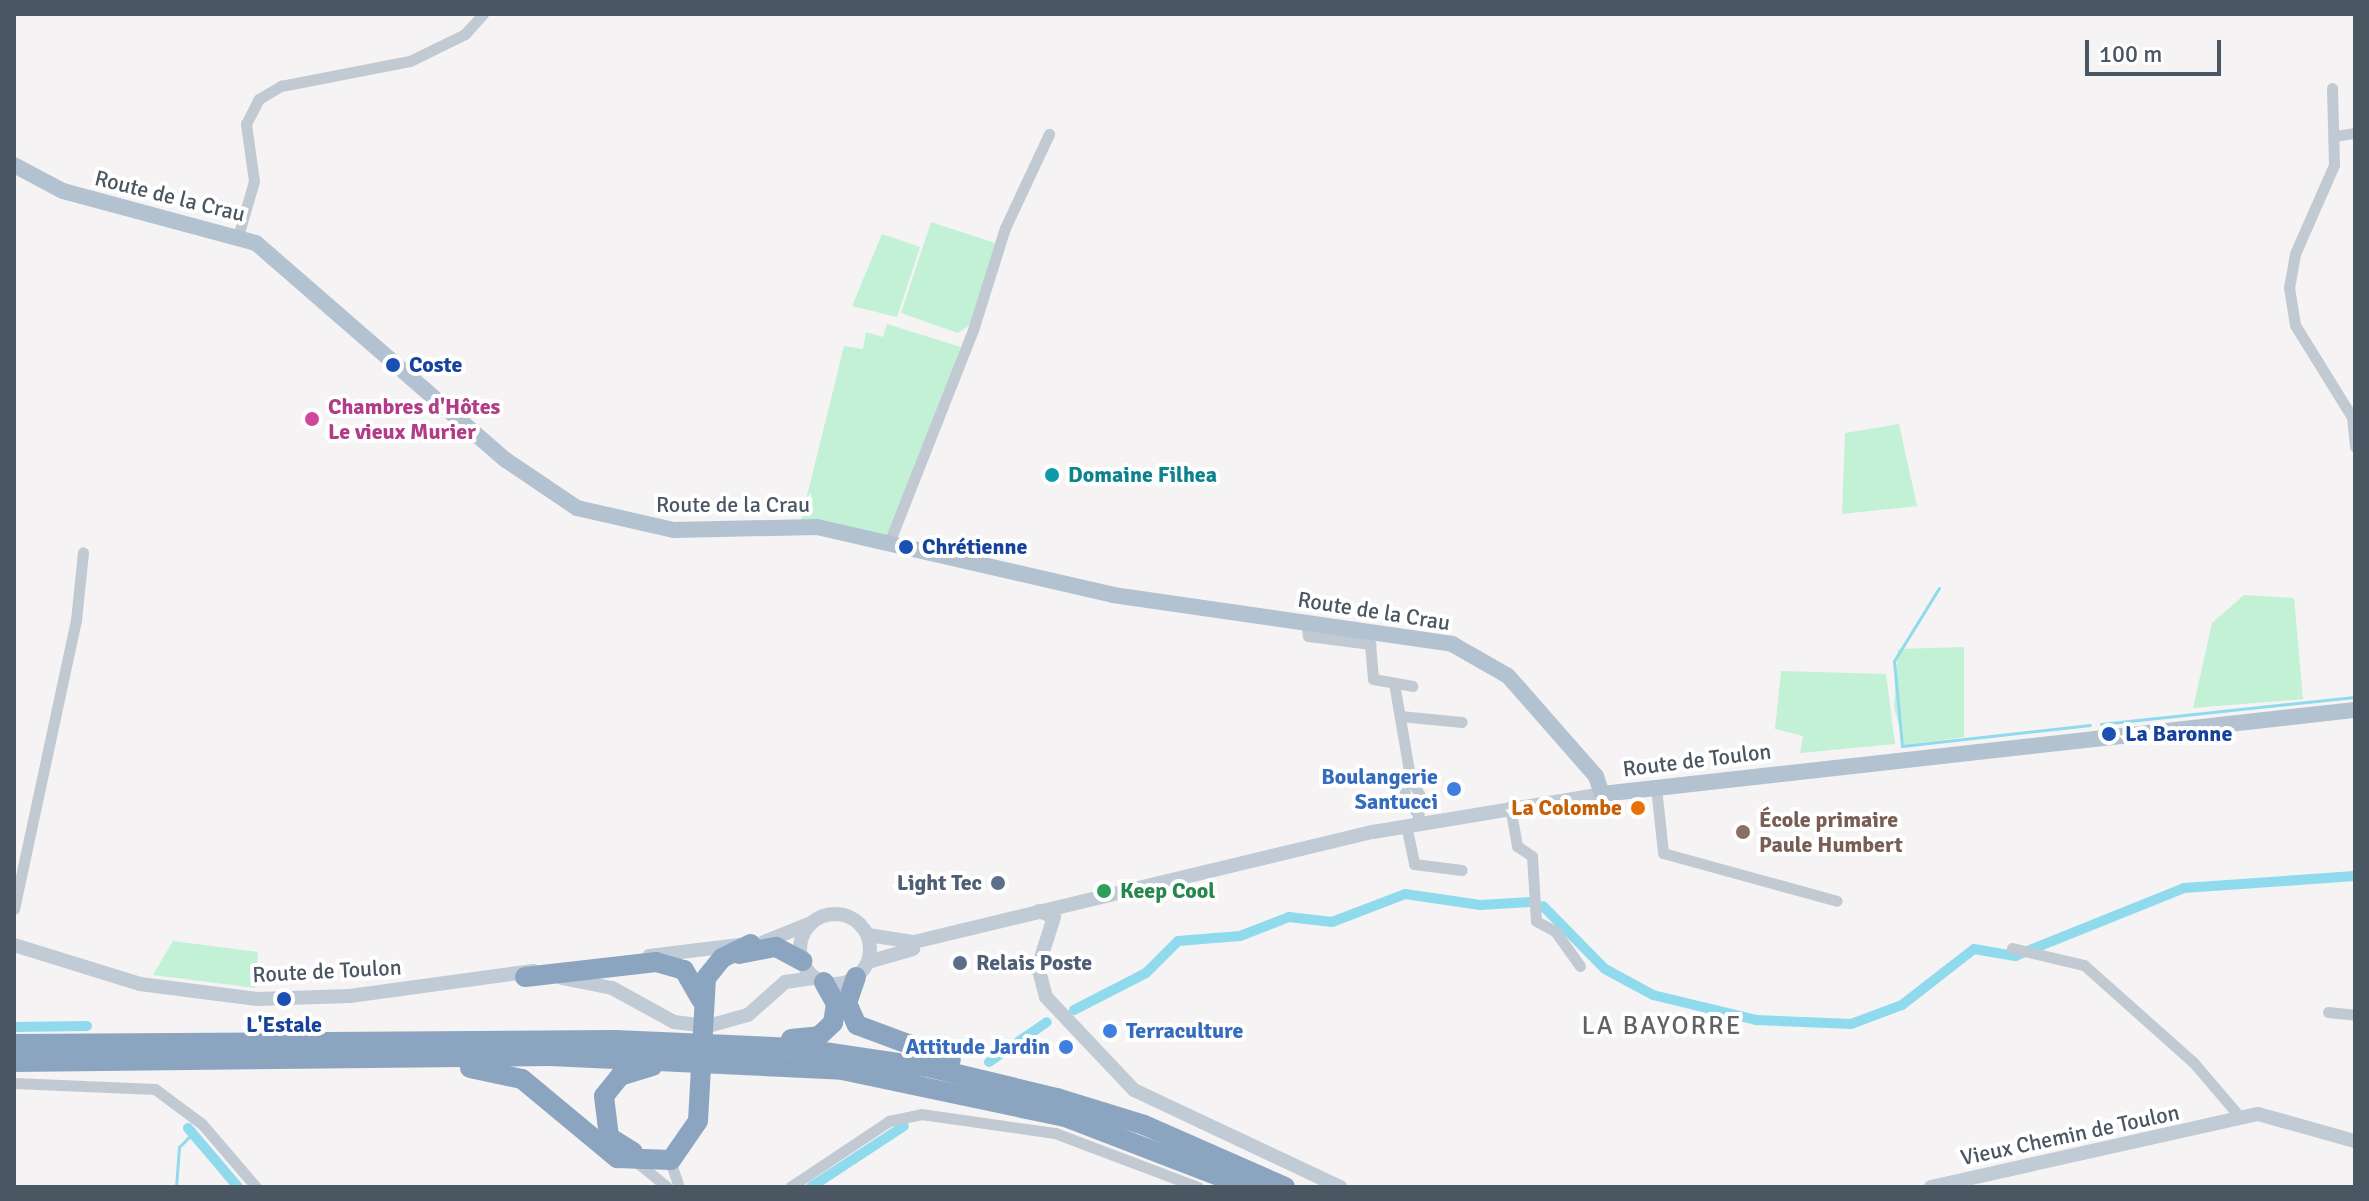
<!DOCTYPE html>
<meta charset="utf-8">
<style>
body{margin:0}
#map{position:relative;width:2369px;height:1201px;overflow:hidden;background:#f5f3f3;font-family:Signika,sans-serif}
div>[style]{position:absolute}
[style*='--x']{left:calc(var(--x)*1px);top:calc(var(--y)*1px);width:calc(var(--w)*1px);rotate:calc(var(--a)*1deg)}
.green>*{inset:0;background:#c3f1d5}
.stream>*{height:3px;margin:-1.5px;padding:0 1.5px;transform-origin:1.5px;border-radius:1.5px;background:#90daee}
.canal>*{height:10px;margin:-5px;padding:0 5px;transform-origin:5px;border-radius:5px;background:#90daee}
.street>*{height:11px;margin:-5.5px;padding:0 5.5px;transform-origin:5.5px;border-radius:5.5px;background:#c1cad2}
.secondary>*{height:14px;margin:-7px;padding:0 7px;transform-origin:7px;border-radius:7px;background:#c1cbd6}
.secondary>.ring{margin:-7px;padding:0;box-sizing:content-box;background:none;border:14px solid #c1cbd6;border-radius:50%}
.primary>*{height:16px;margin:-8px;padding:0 8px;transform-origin:8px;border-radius:8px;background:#b3c2d1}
.highway>*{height:20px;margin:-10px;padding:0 10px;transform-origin:10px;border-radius:10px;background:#8ba5c1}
.dots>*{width:22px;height:22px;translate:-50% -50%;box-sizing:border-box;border:4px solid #fff;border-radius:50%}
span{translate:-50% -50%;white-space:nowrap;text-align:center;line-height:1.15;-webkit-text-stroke:8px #fff;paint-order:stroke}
.street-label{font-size:22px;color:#4a5661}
.transit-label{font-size:22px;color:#164399;font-weight:700}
.left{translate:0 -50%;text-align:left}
.hotel-label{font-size:22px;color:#b23c85;font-weight:700}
.culture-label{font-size:22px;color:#0d838f;font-weight:700}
.shop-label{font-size:22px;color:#366cbe;font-weight:700}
.right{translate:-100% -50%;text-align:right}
.food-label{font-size:22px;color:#c56008;font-weight:700}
.education-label{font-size:22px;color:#785e54;font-weight:700}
.service-label{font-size:22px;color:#4e5e75;font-weight:700}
.leisure-label{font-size:22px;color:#27864d;font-weight:700}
.quarter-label{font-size:26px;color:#5f6368;letter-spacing:2px}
.frame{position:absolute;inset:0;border:16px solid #4a5661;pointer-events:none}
.scale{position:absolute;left:2085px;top:40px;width:136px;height:36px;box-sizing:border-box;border:4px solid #4a5661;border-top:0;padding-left:10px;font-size:24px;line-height:28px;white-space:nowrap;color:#4a5661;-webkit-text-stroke:6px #fff;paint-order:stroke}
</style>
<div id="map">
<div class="green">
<div style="clip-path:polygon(931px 222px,995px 243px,973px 323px,958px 333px,901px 313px)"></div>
<div style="clip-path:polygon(882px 234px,920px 247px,897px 317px,852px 306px)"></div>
<div style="clip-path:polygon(887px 324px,961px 347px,888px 536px,801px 520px,844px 346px,863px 349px,866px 332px,883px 337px)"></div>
<div style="clip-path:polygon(1899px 424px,1917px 506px,1842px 514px,1845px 433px)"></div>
<div style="clip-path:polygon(2244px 595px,2294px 598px,2303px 699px,2193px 708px,2212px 623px)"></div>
<div style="clip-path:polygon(1964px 647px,1964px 737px,1904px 745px,1894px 707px,1898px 649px)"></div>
<div style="clip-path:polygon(1781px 671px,1886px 674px,1895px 744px,1800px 753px,1803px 736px,1775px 729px)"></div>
<div style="clip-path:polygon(173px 941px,258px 952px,255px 988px,153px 975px)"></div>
</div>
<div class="stream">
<div style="--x:1939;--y:588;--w:86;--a:121.7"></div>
<div style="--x:1894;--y:661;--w:85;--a:84.6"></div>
<div style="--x:1902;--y:746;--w:189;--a:-6.4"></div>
<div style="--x:2101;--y:724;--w:255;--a:-6.1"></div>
<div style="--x:176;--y:1187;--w:40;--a:-85.7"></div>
<div style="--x:179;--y:1147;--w:20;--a:-45"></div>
</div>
<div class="canal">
<div style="--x:1543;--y:906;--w:88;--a:45.5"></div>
<div style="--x:1605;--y:969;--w:55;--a:28.4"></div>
<div style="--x:1653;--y:995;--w:106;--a:13.6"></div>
<div style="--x:1756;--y:1020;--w:95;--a:2.4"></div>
<div style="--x:1851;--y:1024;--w:54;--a:-20.4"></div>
<div style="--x:1902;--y:1005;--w:91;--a:-37.9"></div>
<div style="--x:1974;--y:949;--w:42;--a:9.7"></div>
<div style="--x:2015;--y:956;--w:182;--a:-21.9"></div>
<div style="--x:2184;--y:888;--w:171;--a:-4"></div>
<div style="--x:1074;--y:1010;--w:81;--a:-27.2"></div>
<div style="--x:1146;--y:973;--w:45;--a:-45"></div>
<div style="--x:1178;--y:941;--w:62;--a:-4.6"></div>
<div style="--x:1240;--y:936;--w:53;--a:-21.2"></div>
<div style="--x:1289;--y:917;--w:43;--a:6.6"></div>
<div style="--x:1332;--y:922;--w:78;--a:-21"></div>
<div style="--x:1405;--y:894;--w:76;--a:8.3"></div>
<div style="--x:1480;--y:905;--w:51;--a:-3.4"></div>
<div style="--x:14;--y:1027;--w:73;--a:-0.8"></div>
<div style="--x:989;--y:1062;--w:70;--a:-34.6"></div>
<div style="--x:188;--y:1128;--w:77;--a:49.7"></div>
<div style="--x:811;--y:1187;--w:111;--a:-33.3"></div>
</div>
<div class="street">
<div style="--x:2332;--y:88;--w:77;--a:88.5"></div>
<div style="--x:2334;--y:165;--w:97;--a:113.7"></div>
<div style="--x:2295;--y:254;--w:34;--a:100"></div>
<div style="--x:2289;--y:287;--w:38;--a:81"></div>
<div style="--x:2295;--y:325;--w:108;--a:58.2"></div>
<div style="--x:2352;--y:417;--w:30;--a:84"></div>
<div style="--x:2335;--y:136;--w:20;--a:-9"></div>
<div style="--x:239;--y:233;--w:54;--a:-73.9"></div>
<div style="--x:254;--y:181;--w:58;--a:-98"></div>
<div style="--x:246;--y:124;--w:28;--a:-63"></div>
<div style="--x:259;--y:99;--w:26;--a:-31"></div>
<div style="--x:281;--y:86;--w:131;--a:-11"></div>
<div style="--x:410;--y:61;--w:61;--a:-26.1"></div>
<div style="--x:465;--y:34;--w:27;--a:-48"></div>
<div style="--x:889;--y:543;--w:229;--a:-68.5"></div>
<div style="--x:973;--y:330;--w:107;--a:-72.6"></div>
<div style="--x:1005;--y:228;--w:104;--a:-64.9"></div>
<div style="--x:1306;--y:622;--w:14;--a:82"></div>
<div style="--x:1308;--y:636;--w:63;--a:7.4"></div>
<div style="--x:1370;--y:644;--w:35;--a:85"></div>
<div style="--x:1373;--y:679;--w:40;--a:10"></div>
<div style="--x:1394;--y:683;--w:95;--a:80.3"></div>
<div style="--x:1400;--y:716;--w:62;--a:5.5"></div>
<div style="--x:1410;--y:777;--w:24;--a:62"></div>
<div style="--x:1421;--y:798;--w:25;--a:99"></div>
<div style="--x:1410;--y:777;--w:8;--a:150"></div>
<div style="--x:1403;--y:781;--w:18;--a:81"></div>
<div style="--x:1406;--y:799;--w:16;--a:52"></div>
<div style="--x:1656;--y:787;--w:66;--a:83.9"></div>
<div style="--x:1663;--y:853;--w:180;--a:15.4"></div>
<div style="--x:1510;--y:806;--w:41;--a:80.1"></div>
<div style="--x:1517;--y:846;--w:18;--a:34"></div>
<div style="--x:1532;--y:856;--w:65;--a:86.5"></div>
<div style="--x:1536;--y:921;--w:21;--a:28"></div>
<div style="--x:1555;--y:931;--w:43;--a:54.5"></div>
<div style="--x:1406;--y:825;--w:40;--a:78"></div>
<div style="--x:1414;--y:864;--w:48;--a:7.1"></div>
<div style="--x:14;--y:909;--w:296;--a:-77.9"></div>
<div style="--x:76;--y:620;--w:68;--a:-84.1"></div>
<div style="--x:2012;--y:948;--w:74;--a:13.3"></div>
<div style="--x:2084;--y:965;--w:146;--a:41.7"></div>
<div style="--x:2193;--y:1062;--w:72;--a:49.5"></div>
<div style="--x:2328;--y:1012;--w:27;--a:6"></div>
<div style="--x:14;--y:1083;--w:141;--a:2.4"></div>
<div style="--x:155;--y:1089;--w:59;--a:36.7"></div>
<div style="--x:202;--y:1124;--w:83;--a:49.4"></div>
<div style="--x:669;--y:1158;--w:31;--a:71"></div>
<div style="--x:639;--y:1164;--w:36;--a:39"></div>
<div style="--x:790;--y:1187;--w:119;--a:-33.7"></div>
<div style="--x:889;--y:1121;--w:33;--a:-12"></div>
<div style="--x:921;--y:1114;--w:135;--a:8.1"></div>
<div style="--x:1055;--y:1133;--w:153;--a:20.7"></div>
</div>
<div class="secondary">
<div style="--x:1039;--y:911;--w:16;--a:22"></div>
<div style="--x:1054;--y:917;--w:52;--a:107.7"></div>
<div style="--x:1038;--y:967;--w:31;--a:75"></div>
<div style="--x:1046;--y:997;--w:128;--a:46.6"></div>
<div style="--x:1134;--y:1090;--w:228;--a:25.2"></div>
<div class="ring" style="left:800px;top:914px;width:56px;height:56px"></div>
<div style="--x:868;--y:935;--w:47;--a:8.7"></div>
<div style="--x:914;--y:942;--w:472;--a:-13.5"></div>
<div style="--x:1373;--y:832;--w:232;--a:-9.4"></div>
<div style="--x:764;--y:942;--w:51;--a:-22"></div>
<div style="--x:14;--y:945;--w:132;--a:17.2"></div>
<div style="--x:140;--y:984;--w:118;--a:7.3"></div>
<div style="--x:257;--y:999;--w:93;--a:-1.8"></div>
<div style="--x:350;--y:996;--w:185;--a:-7.8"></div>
<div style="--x:649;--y:956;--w:91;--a:-7"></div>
<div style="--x:868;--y:962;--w:47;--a:-16.1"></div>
<div style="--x:562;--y:978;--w:51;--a:11.3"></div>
<div style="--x:612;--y:988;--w:71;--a:28.7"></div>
<div style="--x:674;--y:1022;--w:34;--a:7"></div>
<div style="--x:708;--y:1026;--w:41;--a:-15.4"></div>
<div style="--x:748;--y:1015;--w:50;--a:-41.7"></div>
<div style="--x:785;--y:982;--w:30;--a:-8"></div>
<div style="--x:1931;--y:1187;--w:335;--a:-12.6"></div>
<div style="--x:2258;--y:1114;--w:101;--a:15.6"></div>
</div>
<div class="primary">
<div style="--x:14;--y:165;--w:55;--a:28"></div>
<div style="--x:63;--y:191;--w:200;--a:15.1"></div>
<div style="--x:256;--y:243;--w:331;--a:41"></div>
<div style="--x:506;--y:460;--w:86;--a:34.1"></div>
<div style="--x:577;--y:508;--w:99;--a:12.8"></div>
<div style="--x:674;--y:530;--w:143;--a:-1.2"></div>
<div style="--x:817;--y:527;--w:304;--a:12.9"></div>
<div style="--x:1113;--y:595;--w:343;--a:8.2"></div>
<div style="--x:1452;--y:644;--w:64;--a:29.7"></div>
<div style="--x:1508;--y:676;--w:133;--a:48.7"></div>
<div style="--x:1596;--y:776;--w:19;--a:72"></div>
<div style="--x:1602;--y:794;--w:758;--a:-6.37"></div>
</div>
<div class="highway">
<div style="--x:739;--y:954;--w:38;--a:-11"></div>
<div style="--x:776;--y:947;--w:30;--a:28"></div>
<div style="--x:525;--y:977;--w:132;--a:-6.5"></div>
<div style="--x:656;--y:962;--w:29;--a:16"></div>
<div style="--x:684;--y:970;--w:34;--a:60"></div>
<div style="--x:856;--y:977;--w:28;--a:109"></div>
<div style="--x:847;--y:1003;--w:24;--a:66"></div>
<div style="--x:857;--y:1025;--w:100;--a:20.4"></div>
<div style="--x:791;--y:1039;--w:28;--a:-6"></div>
<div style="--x:819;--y:1036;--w:19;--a:-43"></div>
<div style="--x:833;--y:1023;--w:19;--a:-81"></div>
<div style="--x:836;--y:1004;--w:25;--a:-119"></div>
<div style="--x:14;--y:1044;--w:601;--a:-0.38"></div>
<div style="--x:615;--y:1040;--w:182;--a:2.5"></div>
<div style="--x:797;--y:1048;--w:136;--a:8.4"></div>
<div style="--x:932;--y:1068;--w:129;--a:13.5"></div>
<div style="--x:1057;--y:1098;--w:91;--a:17.2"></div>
<div style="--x:1144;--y:1125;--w:154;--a:23.7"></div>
<div style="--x:14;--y:1062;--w:536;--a:-0.64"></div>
<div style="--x:550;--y:1056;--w:292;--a:2.7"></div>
<div style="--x:842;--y:1070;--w:228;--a:11.9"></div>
<div style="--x:1065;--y:1117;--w:195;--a:21"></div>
<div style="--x:470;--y:1068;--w:53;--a:11.9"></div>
<div style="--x:522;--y:1079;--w:124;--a:39.7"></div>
<div style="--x:617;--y:1158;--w:54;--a:2.1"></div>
<div style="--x:671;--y:1160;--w:47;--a:-55.3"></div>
<div style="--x:698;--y:1121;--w:143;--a:-86.8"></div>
<div style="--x:706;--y:978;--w:26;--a:-51"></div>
<div style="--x:722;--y:958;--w:32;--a:-26"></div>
<div style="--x:633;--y:1152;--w:28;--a:-148"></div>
<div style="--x:609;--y:1137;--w:41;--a:-97"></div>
<div style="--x:604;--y:1096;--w:26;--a:-51"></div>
<div style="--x:620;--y:1076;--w:34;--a:-17"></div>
</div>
<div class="dots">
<div style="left:393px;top:365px;background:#1a4fb4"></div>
<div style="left:312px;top:419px;background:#d1479c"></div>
<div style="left:1052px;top:475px;background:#0f9aa8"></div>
<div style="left:906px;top:547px;background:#1a4fb4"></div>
<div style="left:2109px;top:734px;background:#1a4fb4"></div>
<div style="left:1454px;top:789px;background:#3f7fe0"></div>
<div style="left:1638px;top:808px;background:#e8710a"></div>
<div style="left:1743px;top:832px;background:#8d6e63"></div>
<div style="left:998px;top:883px;background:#5c6f8a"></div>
<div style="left:1104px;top:891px;background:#2e9e5b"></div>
<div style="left:960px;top:963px;background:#5c6f8a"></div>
<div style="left:284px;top:999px;background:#1a4fb4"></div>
<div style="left:1110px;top:1031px;background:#3f7fe0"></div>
<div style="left:1066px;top:1047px;background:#3f7fe0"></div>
</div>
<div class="street-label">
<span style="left:170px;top:196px;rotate:14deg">Route de la Crau</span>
<span style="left:733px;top:505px">Route de la Crau</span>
<span style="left:1374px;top:611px;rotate:9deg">Route de la Crau</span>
<span style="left:1697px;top:760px;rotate:-7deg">Route de Toulon</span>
<span style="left:327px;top:971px;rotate:-3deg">Route de Toulon</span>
<span style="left:2070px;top:1135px;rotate:-12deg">Vieux Chemin de Toulon</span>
</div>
<div class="transit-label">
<span class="left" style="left:409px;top:365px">Coste</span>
<span class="left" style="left:922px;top:547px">Chrétienne</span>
<span class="left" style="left:2125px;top:734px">La Baronne</span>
<span style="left:284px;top:1025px">L'Estale</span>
</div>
<div class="hotel-label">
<span class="left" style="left:328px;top:419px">Chambres d'Hôtes<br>Le vieux Murier</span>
</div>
<div class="culture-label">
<span class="left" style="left:1068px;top:475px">Domaine Filhea</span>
</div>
<div class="shop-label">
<span class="right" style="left:1438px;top:789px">Boulangerie<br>Santucci</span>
<span class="left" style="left:1126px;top:1031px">Terraculture</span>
<span class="right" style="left:1050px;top:1047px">Attitude Jardin</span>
</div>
<div class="food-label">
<span class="right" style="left:1622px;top:808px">La Colombe</span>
</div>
<div class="education-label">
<span class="left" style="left:1759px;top:832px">École primaire<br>Paule Humbert</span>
</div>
<div class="service-label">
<span class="right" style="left:982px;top:883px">Light Tec</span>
<span class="left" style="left:976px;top:963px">Relais Poste</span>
</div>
<div class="leisure-label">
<span class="left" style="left:1120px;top:891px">Keep Cool</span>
</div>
<div class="quarter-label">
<span style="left:1662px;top:1027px">LA BAYORRE</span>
</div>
<div class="frame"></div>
<div class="scale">100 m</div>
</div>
